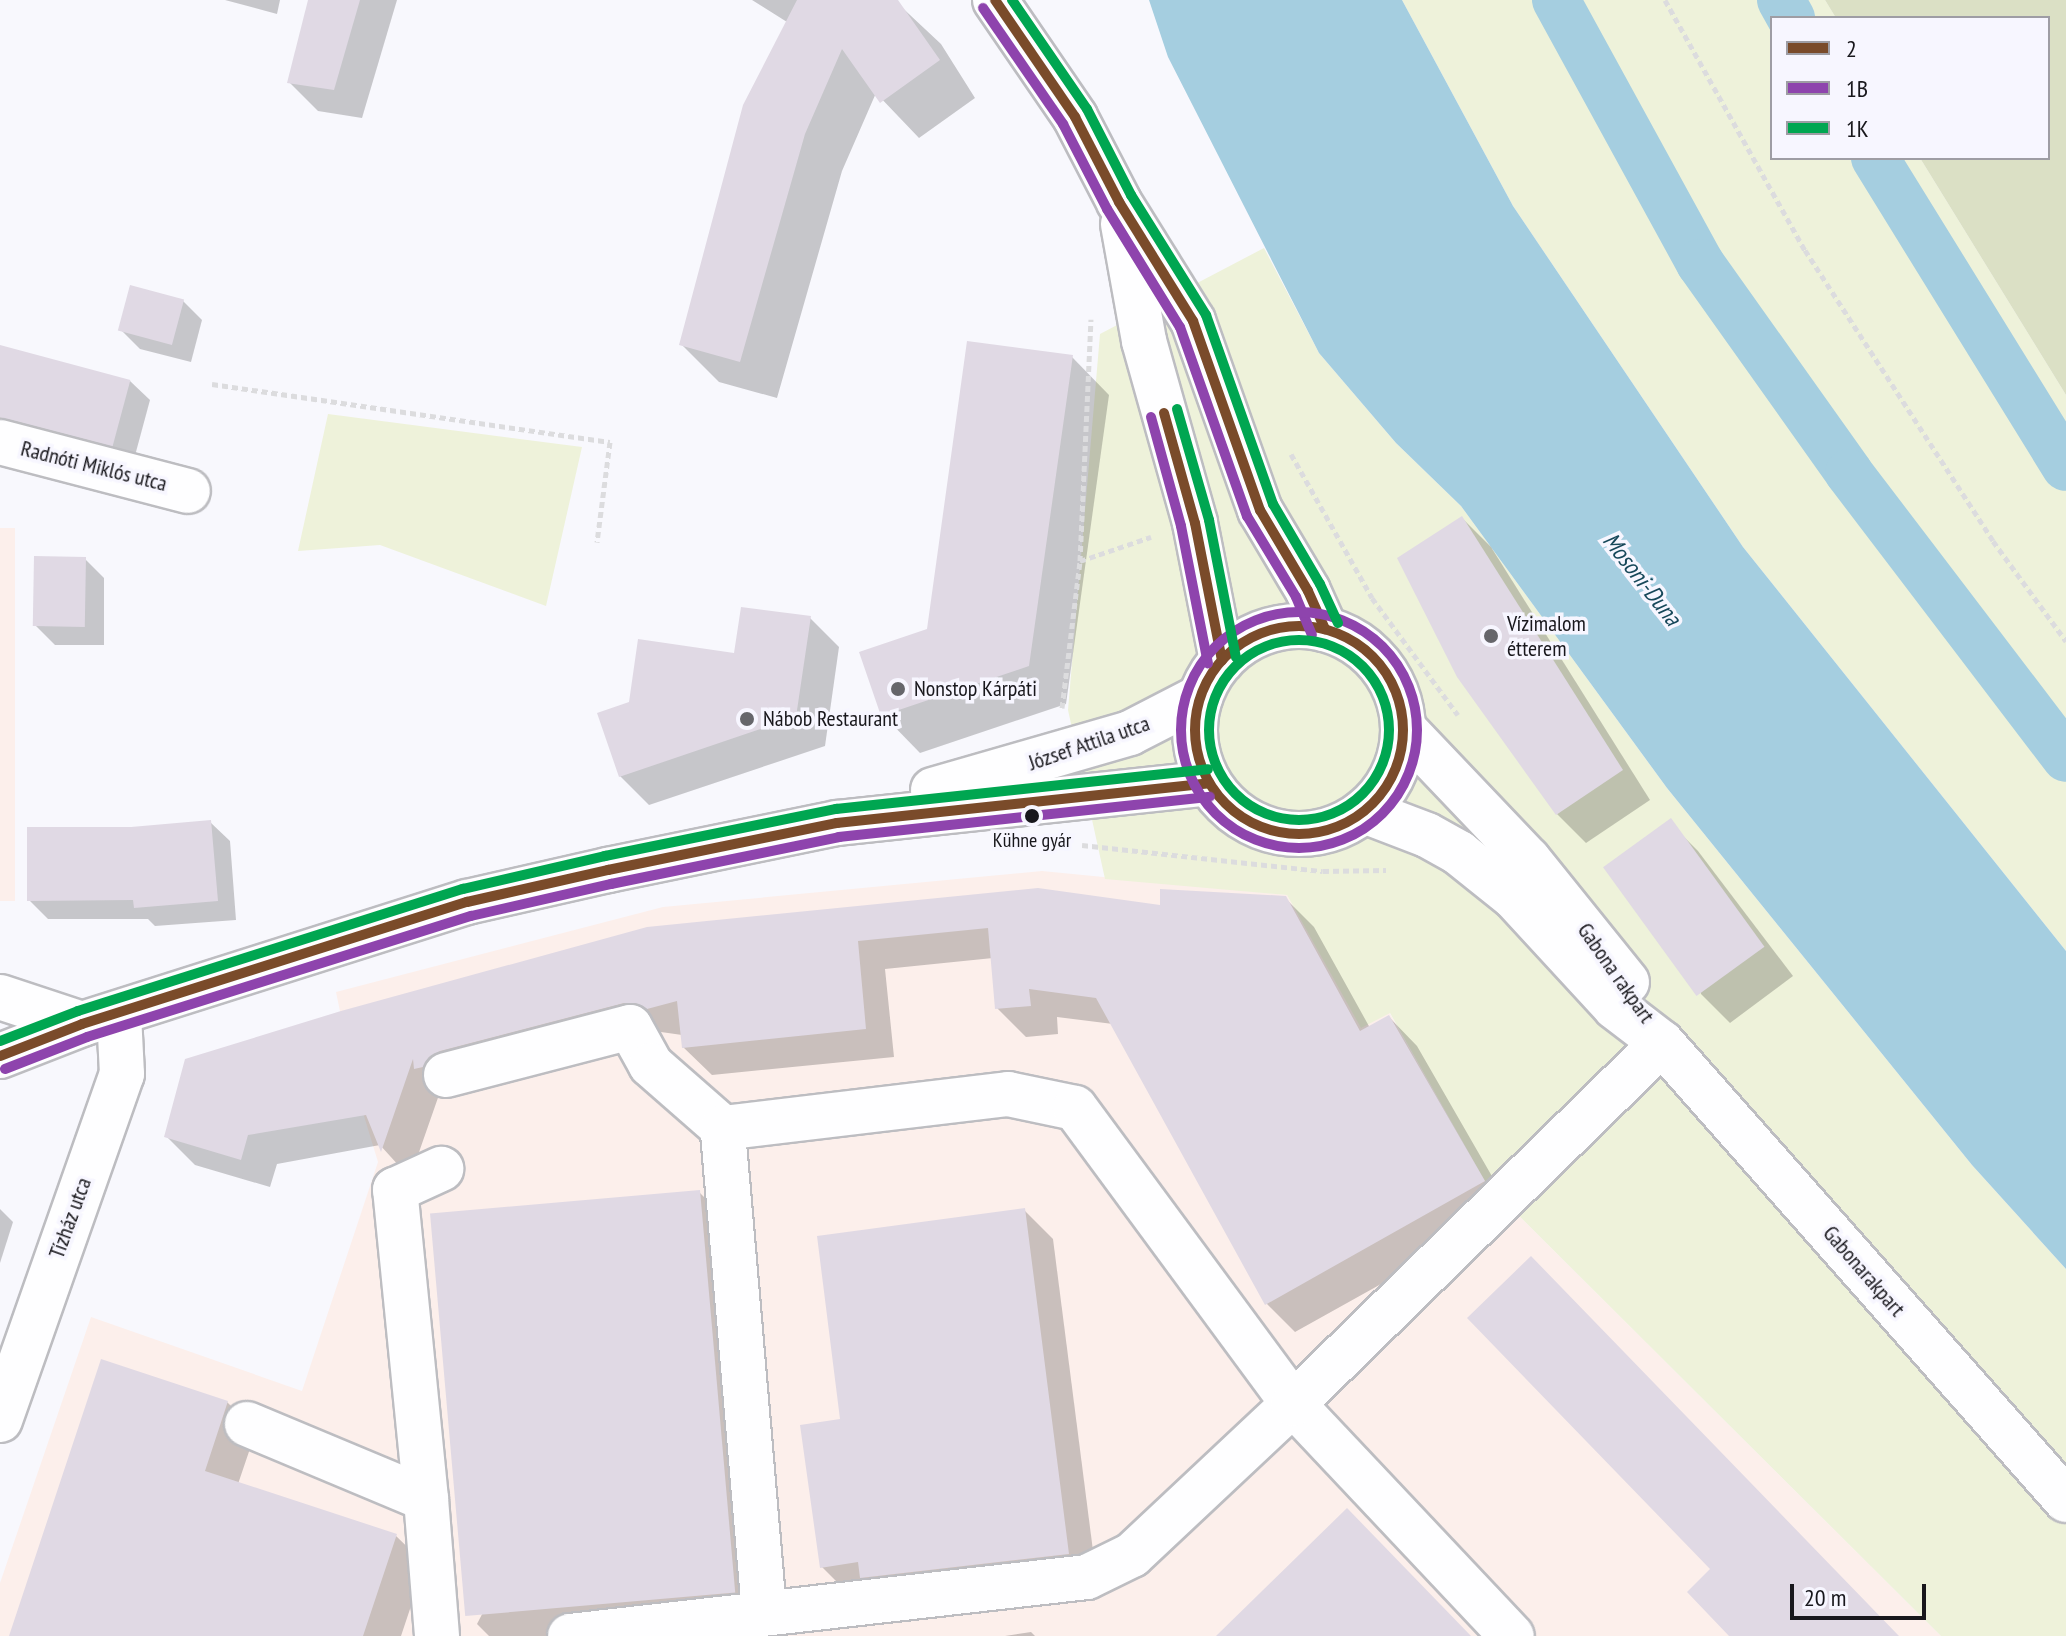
<!DOCTYPE html>
<meta charset="utf-8">
<style>
body{margin:0}
#map{position:relative;width:2066px;height:1636px;overflow:hidden;background:#f8f8fd;font-family:"PT Sans Narrow",sans-serif}
div>[style]{position:absolute}
[style*='--x']{left:calc(var(--x)*1px);top:calc(var(--y)*1px);width:calc(var(--w)*1px);rotate:calc(var(--a)*1deg)}
.industrial>*{inset:0;background:#fcefeb;transform-origin:0 0}
.green>*{inset:0;background:#eef2da}
.forest>*{inset:0;background:#dbe0c5}
.water>*{inset:0;background:#a5cee0}
.shadow>*{inset:0;background:#0003}
.canal>*{height:48px;margin:-24px;padding:0 24px;transform-origin:24px;border-radius:24px;background:#a5cee0}
.building>*{inset:0;background:#e0d9e4;transform-origin:0 0}
.path>*{height:5px;margin-top:-2.5px;transform-origin:0;background:repeating-linear-gradient(90deg,#dcdcde 0 6px,transparent 0 10px)}
.roads{filter:drop-shadow(2px 0 #bdbdc1) drop-shadow(-2px 0 #bdbdc1) drop-shadow(0 2px #bdbdc1) drop-shadow(0 -2px #bdbdc1)}
.minor>*{height:44px;margin:-22px;padding:0 22px;transform-origin:22px;border-radius:22px;background:#fefeff}
.major>*{height:44px;margin:-22px;padding:0 22px;transform-origin:22px;border-radius:22px;background:#fefeff}
.major>.ring{margin:-22px;padding:0;box-sizing:content-box;background:none;border:44px solid #fefeff;border-radius:50%}
.bus-1>*{height:10px;margin:-5px;padding:0 5px;transform-origin:5px;border-radius:5px;background:#7a4b2a}
.bus-1>.ring{margin:-5px;padding:0;box-sizing:content-box;background:none;border:10px solid #7a4b2a;border-radius:50%}
.bus-2>*{height:10px;margin:-5px;padding:0 5px;transform-origin:5px;border-radius:5px;background:#8e44ad}
.bus-2>.ring{margin:-5px;padding:0;box-sizing:content-box;background:none;border:10px solid #8e44ad;border-radius:50%}
.bus-3>*{height:10px;margin:-5px;padding:0 5px;transform-origin:5px;border-radius:5px;background:#00a651}
.bus-3>.ring{margin:-5px;padding:0;box-sizing:content-box;background:none;border:10px solid #00a651;border-radius:50%}
.dots>*{width:22px;height:22px;translate:-50% -50%;box-sizing:border-box;border:4px solid #f7f6ff;border-radius:50%}
span{translate:-50% -50%;white-space:nowrap;text-align:center;line-height:1.15;-webkit-text-stroke:7px #f7f6ff;paint-order:stroke}
.bus-label{font-size:20px;color:#18171c}
.street-label{font-size:22px;color:#18171c}
.poi-label{font-size:22px;color:#18171c}
.left{translate:0 -50%;text-align:left}
.water-label{font-size:24px;color:#17485a;font-style:italic}
.legend{position:absolute;left:1770px;top:16px;width:280px;height:144px;box-sizing:border-box;background:#f7f6ff;border:2px solid #9e9da4;margin:0;padding:10px 14px;list-style:none;font-size:24px;color:#18171c}
.legend li{display:flex;align-items:center;gap:16px;height:40px}
.legend b{width:40px;border:2px solid #9e9da4}
.scale{position:absolute;left:1790px;top:1584px;width:136px;height:36px;box-sizing:border-box;border:4px solid #18171c;border-top:0;padding-left:10px;font-size:24px;line-height:28px;white-space:nowrap;color:#18171c;-webkit-text-stroke:6px #f7f6ff;paint-order:stroke}
</style>
<div id="map">
<div class="industrial">
<div style="left:0;top:528px;width:15px;height:373px"></div>
<div style="clip-path:polygon(1042px 871px,1287px 895px,1361px 1027px,1389px 1012px,1486px 1183px,1941px 1636px,0 1636px,0 1583px,91px 1317px,302px 1391px,378px 1162px,357px 1093px,336px 992px,663px 907px)"></div>
</div>
<div class="green">
<div style="clip-path:polygon(1402px 0,1825px 0,1836px 18px,1772px 18px,1772px 158px,1920px 158px,2066px 395px,2066px 951px,1743px 547px,1513px 206px)"></div>
<div style="clip-path:polygon(1264px 248px,1319px 353px,1396px 443px,1461px 506px,1667px 788px,1972px 1165px,2066px 1269px,2066px 1636px,1941px 1636px,1486px 1183px,1390px 1013px,1361px 1028px,1287px 895px,1105px 879px,1068px 710px,1100px 334px)"></div>
<div style="clip-path:polygon(328px 414px,582px 447px,546px 606px,380px 545px,298px 551px)"></div>
</div>
<div class="forest">
<div style="clip-path:polygon(1825px 0,2066px 0,2066px 395px,1920px 158px,2048px 158px,2048px 18px,1836px 18px)"></div>
</div>
<div class="water">
<div style="clip-path:polygon(1149px 0,1402px 0,1513px 206px,1743px 547px,2066px 951px,2066px 1269px,1972px 1165px,1667px 788px,1461px 506px,1396px 443px,1319px 353px,1168px 57px)"></div>
</div>
<div class="shadow">
<div style="clip-path:polygon(225px 0,280px 0,277px 14px)"></div>
<div style="clip-path:polygon(310px 0,397px 0,362px 118px,318px 111px,289px 82px)"></div>
<div style="clip-path:polygon(752px 0,894px 0,941px 44px,975px 98px,919px 138px,876px 93px,842px 171px,777px 398px,719px 382px,682px 345px,787px 22px)"></div>
<div style="clip-path:polygon(183px 301px,202px 320px,191px 362px,140px 349px,120px 329px)"></div>
<div style="clip-path:polygon(1072px 357px,1109px 395px,1066px 704px,920px 753px,883px 715px)"></div>
<div style="clip-path:polygon(0 371px,130px 381px,150px 400px,133px 463px,0 421px)"></div>
<div style="clip-path:polygon(1462px 518px,1491px 547px,1650px 800px,1586px 843px,1557px 814px)"></div>
<div style="clip-path:polygon(85px 559px,104px 578px,104px 645px,55px 645px,36px 626px)"></div>
<div style="clip-path:polygon(810px 618px,839px 647px,825px 746px,649px 805px,620px 776px,631px 703px)"></div>
<div style="clip-path:polygon(210px 822px,230px 841px,236px 920px,155px 926px,148px 919px,48px 919px,29px 900px,131px 829px)"></div>
<div style="clip-path:polygon(1669px 822px,1698px 851px,1793px 976px,1730px 1023px,1701px 994px)"></div>
<div style="clip-path:polygon(1285px 898px,1314px 927px,1370px 1028px,1389px 1017px,1417px 1046px,1512px 1211px,1295px 1332px,1267px 1304px,1113px 1024px,1057px 1017px,1058px 1034px,1026px 1037px,997px 1008px,993px 958px,885px 969px,894px 1057px,712px 1075px,683px 1047px,682px 1035px,654px 1031px,452px 1095px,444px 1097px,440px 1092px,410px 1178px,380px 1145px,277px 1164px,270px 1187px,195px 1165px,167px 1137px,648px 929px,1162px 907px)"></div>
<div style="clip-path:polygon(699px 1192px,728px 1221px,765px 1620px,641px 1636px,489px 1636px,477px 1624px)"></div>
<div style="clip-path:polygon(0 1209px,13px 1222px,0 1263px)"></div>
<div style="clip-path:polygon(1024px 1210px,1053px 1239px,1097px 1582px,851px 1596px,822px 1567px,842px 1421px)"></div>
<div style="clip-path:polygon(227px 1402px,256px 1431px,238px 1484px,396px 1536px,425px 1564px,401px 1636px,11px 1636px)"></div>
<div style="clip-path:polygon(1031px 1632px,1035px 1636px,1005px 1636px)"></div>
</div>
<div class="canal">
<div style="--x:1556;--y:0;--w:300;--a:61.3"></div>
<div style="--x:1700;--y:263;--w:257;--a:54.6"></div>
<div style="--x:1849;--y:473;--w:358;--a:52.7"></div>
<div style="--x:1781;--y:0;--w:21;--a:61"></div>
<div style="--x:1875;--y:158;--w:363;--a:58.3"></div>
</div>
<div class="building">
<div style="clip-path:polygon(308px 0,360px 0,334px 90px,287px 83px)"></div>
<div style="clip-path:polygon(797px 0,898px 0,940px 60px,880px 103px,842px 49px,805px 134px,740px 362px,679px 345px,743px 105px)"></div>
<div style="left:130px;top:285px;width:56px;height:47px;rotate:15deg"></div>
<div style="clip-path:polygon(967px 341px,1073px 355px,1029px 666px,881px 716px,859px 652px,927px 629px)"></div>
<div style="left:0;top:345px;width:135px;height:70px;rotate:15deg"></div>
<div style="clip-path:polygon(1462px 516px,1623px 770px,1556px 815px,1457px 677px,1397px 558px)"></div>
<div style="left:34px;top:556px;width:52px;height:70px;rotate:1deg"></div>
<div style="clip-path:polygon(741px 607px,811px 616px,796px 717px,619px 777px,597px 713px,629px 702px,638px 639px,734px 653px)"></div>
<div style="left:1671px;top:818px;width:159px;height:84px;rotate:54deg"></div>
<div style="clip-path:polygon(211px 820px,218px 901px,134px 908px,133px 900px,27px 901px,27px 827px,131px 827px)"></div>
<div style="clip-path:polygon(1038px 888px,1160px 905px,1160px 889px,1286px 896px,1360px 1031px,1389px 1015px,1485px 1181px,1265px 1305px,1096px 998px,1029px 989px,1031px 1006px,995px 1009px,988px 928px,858px 941px,866px 1029px,682px 1048px,677px 1001px,647px 1009px,635px 1003px,624px 1003px,440px 1051px,429px 1057px,423px 1067px,414px 1069px,413px 1059px,381px 1152px,366px 1115px,248px 1135px,241px 1160px,164px 1137px,185px 1059px,341px 1011px,647px 927px)"></div>
<div style="left:700px;top:1190px;width:404px;height:271px;rotate:85deg"></div>
<div style="clip-path:polygon(1025px 1208px,1069px 1554px,860px 1578px,858px 1562px,820px 1568px,800px 1425px,840px 1419px,817px 1236px)"></div>
<div style="clip-path:polygon(1531px 1256px,1899px 1636px,1729px 1636px,1687px 1592px,1710px 1569px,1467px 1318px)"></div>
<div style="clip-path:polygon(101px 1359px,228px 1401px,205px 1471px,397px 1534px,363px 1636px,9px 1636px)"></div>
<div style="clip-path:polygon(1347px 1508px,1471px 1636px,1216px 1636px)"></div>
</div>
<div class="path">
<div style="--x:1665;--y:0;--w:287;--a:60.8"></div>
<div style="--x:1805;--y:250;--w:346;--a:57.1"></div>
<div style="--x:1993;--y:541;--w:124;--a:53.9"></div>
<div style="--x:212;--y:384;--w:402;--a:8.3"></div>
<div style="--x:610;--y:442;--w:101;--a:97.4"></div>
<div style="--x:1291;--y:454;--w:165;--a:60.6"></div>
<div style="--x:1372;--y:598;--w:145;--a:53.7"></div>
<div style="--x:1080;--y:561;--w:242;--a:-87.4"></div>
<div style="--x:1062;--y:708;--w:148;--a:-83"></div>
<div style="--x:1080;--y:561;--w:75;--a:-18.7"></div>
<div style="--x:1082;--y:845;--w:242;--a:6.2"></div>
<div style="--x:1323;--y:871;--w:63;--a:-0.9"></div>
</div>
<div class="roads">
<div class="minor">
<div style="--x:0;--y:442;--w:194;--a:14.6"></div>
<div style="--x:933;--y:790;--w:205;--a:-16.1"></div>
<div style="--x:1130;--y:733;--w:79;--a:-27.2"></div>
<div style="--x:0;--y:997;--w:86;--a:18.2"></div>
<div style="--x:0;--y:1056;--w:88;--a:-21.3"></div>
<div style="--x:82;--y:1024;--w:404;--a:-17.6"></div>
<div style="--x:467;--y:902;--w:145;--a:-12.8"></div>
<div style="--x:608;--y:870;--w:234;--a:-11.6"></div>
<div style="--x:837;--y:823;--w:374;--a:-6.1"></div>
<div style="--x:446;--y:1075;--w:190;--a:-14.6"></div>
<div style="--x:630;--y:1027;--w:43;--a:61.1"></div>
<div style="--x:651;--y:1065;--w:96;--a:41.2"></div>
<div style="--x:0;--y:1420;--w:367;--a:-70.6"></div>
<div style="--x:122;--y:1074;--w:60;--a:-92.9"></div>
<div style="--x:247;--y:1424;--w:194;--a:22.7"></div>
<div style="--x:426;--y:1499;--w:137;--a:85.4"></div>
<div style="--x:426;--y:1499;--w:311;--a:-95.7"></div>
<div style="--x:395;--y:1190;--w:51;--a:-24.5"></div>
<div style="--x:764;--y:1611;--w:485;--a:-94.9"></div>
<div style="--x:723;--y:1128;--w:287;--a:-6.8"></div>
<div style="--x:1008;--y:1094;--w:68;--a:11.8"></div>
<div style="--x:1075;--y:1108;--w:368;--a:53.6"></div>
<div style="--x:1293;--y:1404;--w:319;--a:46.7"></div>
<div style="--x:570;--y:1636;--w:520;--a:-6.51"></div>
<div style="--x:1087;--y:1577;--w:50;--a:-26.1"></div>
<div style="--x:1132;--y:1555;--w:221;--a:-43.2"></div>
<div style="--x:1293;--y:1404;--w:516;--a:-44.37"></div>
</div>
<div class="major">
<div style="--x:995;--y:0;--w:142;--a:55.6"></div>
<div style="--x:1075;--y:117;--w:96;--a:62.6"></div>
<div style="--x:1119;--y:202;--w:140;--a:58.1"></div>
<div style="--x:1193;--y:321;--w:201;--a:70.5"></div>
<div style="--x:1260;--y:510;--w:94;--a:59.3"></div>
<div style="--x:1308;--y:591;--w:42;--a:65.9"></div>
<div style="--x:1123;--y:224;--w:119;--a:79.8"></div>
<div style="--x:1144;--y:341;--w:189;--a:74.3"></div>
<div style="--x:1195;--y:523;--w:140;--a:78.9"></div>
<div class="ring" style="left:1195px;top:626px;width:164px;height:164px"></div>
<div style="--x:1404;--y:729;--w:180;--a:46.4"></div>
<div style="--x:1528;--y:859;--w:158;--a:51.2"></div>
<div style="--x:1364;--y:811;--w:67;--a:20.9"></div>
<div style="--x:1427;--y:835;--w:37;--a:29"></div>
<div style="--x:1459;--y:853;--w:70;--a:38.7"></div>
<div style="--x:1514;--y:897;--w:149;--a:47.4"></div>
<div style="--x:1615;--y:1007;--w:59;--a:37.5"></div>
<div style="--x:1662;--y:1043;--w:610;--a:48.52"></div>
</div>
</div>
<div class="bus-1">
<div style="--x:995;--y:0;--w:142;--a:55.6"></div>
<div style="--x:1075;--y:117;--w:96;--a:62.6"></div>
<div style="--x:1119;--y:202;--w:140;--a:58.1"></div>
<div style="--x:1193;--y:321;--w:201;--a:70.5"></div>
<div style="--x:1260;--y:510;--w:94;--a:59.3"></div>
<div style="--x:1308;--y:591;--w:42;--a:65.9"></div>
<div style="--x:1164;--y:413;--w:114;--a:74.3"></div>
<div style="--x:1195;--y:523;--w:140;--a:78.9"></div>
<div class="ring" style="left:1195px;top:626px;width:198px;height:198px"></div>
<div style="--x:0;--y:1056;--w:88;--a:-21.3"></div>
<div style="--x:82;--y:1024;--w:404;--a:-17.6"></div>
<div style="--x:467;--y:902;--w:145;--a:-12.8"></div>
<div style="--x:608;--y:870;--w:234;--a:-11.6"></div>
<div style="--x:837;--y:823;--w:374;--a:-6.1"></div>
</div>
<div class="bus-2">
<div style="--x:983;--y:8;--w:141;--a:55.4"></div>
<div style="--x:1063;--y:124;--w:96;--a:62.6"></div>
<div style="--x:1107;--y:209;--w:139;--a:58.3"></div>
<div style="--x:1180;--y:327;--w:201;--a:70.5"></div>
<div style="--x:1247;--y:516;--w:95;--a:58.8"></div>
<div style="--x:1296;--y:597;--w:41;--a:67.2"></div>
<div style="--x:1151;--y:417;--w:113;--a:74.6"></div>
<div style="--x:1181;--y:526;--w:140;--a:78.9"></div>
<div class="ring" style="left:1181px;top:612px;width:226px;height:226px"></div>
<div style="--x:5;--y:1069;--w:88;--a:-21.3"></div>
<div style="--x:87;--y:1037;--w:403;--a:-17.5"></div>
<div style="--x:471;--y:916;--w:144;--a:-12.9"></div>
<div style="--x:611;--y:884;--w:233;--a:-11.6"></div>
<div style="--x:839;--y:837;--w:373;--a:-6.2"></div>
</div>
<div class="bus-3">
<div style="--x:1012;--y:0;--w:132;--a:55.5"></div>
<div style="--x:1087;--y:109;--w:97;--a:62.9"></div>
<div style="--x:1131;--y:195;--w:142;--a:58"></div>
<div style="--x:1206;--y:315;--w:201;--a:70.5"></div>
<div style="--x:1273;--y:504;--w:93;--a:59.6"></div>
<div style="--x:1320;--y:584;--w:43;--a:65.2"></div>
<div style="--x:1177;--y:409;--w:116;--a:73.9"></div>
<div style="--x:1209;--y:520;--w:140;--a:78.9"></div>
<div class="ring" style="left:1209px;top:640px;width:170px;height:170px"></div>
<div style="--x:0;--y:1041;--w:84;--a:-21"></div>
<div style="--x:78;--y:1011;--w:404;--a:-17.6"></div>
<div style="--x:463;--y:889;--w:146;--a:-13.1"></div>
<div style="--x:605;--y:856;--w:236;--a:-11.5"></div>
<div style="--x:836;--y:809;--w:374;--a:-6.1"></div>
</div>
<div class="dots">
<div style="left:1491px;top:636px;background:#66666b"></div>
<div style="left:898px;top:689px;background:#66666b"></div>
<div style="left:747px;top:719px;background:#66666b"></div>
<div style="left:1032px;top:816px;background:#18171c"></div>
</div>
<div class="bus-label">
<span style="left:1032px;top:840px">Kühne gyár</span>
</div>
<div class="street-label">
<span style="left:94px;top:466px;rotate:14deg">Radnóti Miklós utca</span>
<span style="left:1089px;top:743px;rotate:-19deg">József Attila utca</span>
<span style="left:1616px;top:973px;rotate:55deg">Gabona rakpart</span>
<span style="left:70px;top:1218px;rotate:-70deg">Tízház utca</span>
<span style="left:1864px;top:1271px;rotate:49deg">Gabonarakpart</span>
</div>
<div class="poi-label">
<span class="left" style="left:1507px;top:636px">Vízimalom<br>étterem</span>
<span class="left" style="left:914px;top:689px">Nonstop Kárpáti</span>
<span class="left" style="left:763px;top:719px">Nábob Restaurant</span>
</div>
<div class="water-label">
<span style="left:1642px;top:579px;rotate:52deg">Mosoni-Duna</span>
</div>
<ul class="legend">
<li><b style="height:10px;background:#7a4b2a"></b>2</li>
<li><b style="height:10px;background:#8e44ad"></b>1B</li>
<li><b style="height:10px;background:#00a651"></b>1K</li>
</ul>
<div class="scale">20 m</div>
</div>
